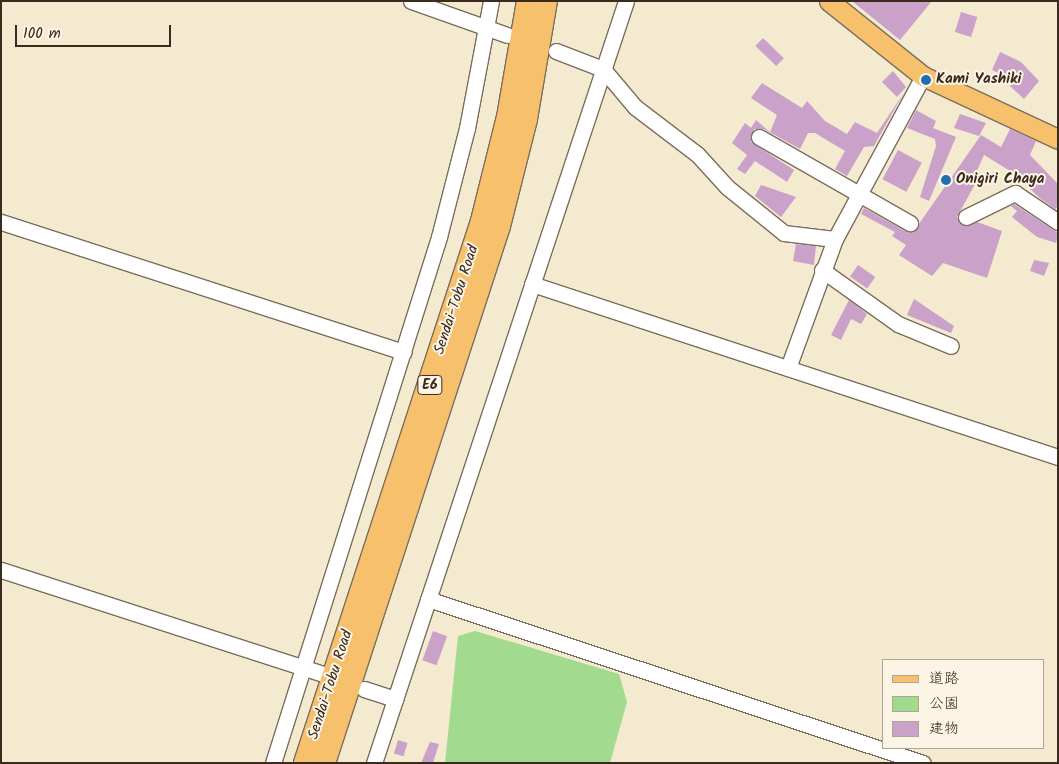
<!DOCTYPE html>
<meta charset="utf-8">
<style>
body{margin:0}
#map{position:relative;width:1059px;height:764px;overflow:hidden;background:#f3ead0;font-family:Kalam,"Klee One",sans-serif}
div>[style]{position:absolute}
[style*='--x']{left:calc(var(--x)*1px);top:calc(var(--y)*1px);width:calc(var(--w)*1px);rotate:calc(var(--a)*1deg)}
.green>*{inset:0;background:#a2db8d}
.building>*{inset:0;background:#caa1c9;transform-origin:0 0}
.roads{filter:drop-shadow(1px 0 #7b6d5c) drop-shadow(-1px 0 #7b6d5c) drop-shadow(0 1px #7b6d5c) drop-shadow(0 -1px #7b6d5c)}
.minor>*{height:15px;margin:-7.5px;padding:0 7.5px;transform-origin:7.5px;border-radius:7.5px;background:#fff}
.major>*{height:19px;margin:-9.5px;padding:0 9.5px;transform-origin:9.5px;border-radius:9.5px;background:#f7c06c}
.highway>*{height:22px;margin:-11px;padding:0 11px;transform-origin:11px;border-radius:11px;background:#f7c06c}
.dots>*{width:14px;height:14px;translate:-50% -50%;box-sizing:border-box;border:2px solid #fcf5e5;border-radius:50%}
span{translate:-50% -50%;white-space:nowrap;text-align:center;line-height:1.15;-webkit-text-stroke:4px #fcf5e5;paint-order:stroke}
.shield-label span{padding:1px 4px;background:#fcf5e5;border:1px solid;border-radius:4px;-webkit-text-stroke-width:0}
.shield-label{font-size:14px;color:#3b2a1e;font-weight:700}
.poi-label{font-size:15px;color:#3b2a1e;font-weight:700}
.left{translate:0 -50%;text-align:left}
.street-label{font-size:15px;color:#3b2a1e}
.frame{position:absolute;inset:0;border:2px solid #3b2a1e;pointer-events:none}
.legend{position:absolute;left:882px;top:659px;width:162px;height:90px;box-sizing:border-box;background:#fcf5e5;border:1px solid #afa495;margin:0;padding:6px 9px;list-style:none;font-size:15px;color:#3b2a1e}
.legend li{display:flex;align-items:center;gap:10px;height:25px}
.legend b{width:25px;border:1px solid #afa495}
.scale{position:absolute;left:15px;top:25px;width:156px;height:22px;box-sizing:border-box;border:2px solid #3b2a1e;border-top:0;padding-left:6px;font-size:15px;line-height:18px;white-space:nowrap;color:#3b2a1e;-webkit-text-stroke:4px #fcf5e5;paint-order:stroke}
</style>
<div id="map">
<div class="green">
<div style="clip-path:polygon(475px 631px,619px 674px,627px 702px,610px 763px,445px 763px,458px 636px)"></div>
</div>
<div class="building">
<div style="clip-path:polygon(852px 1px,932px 1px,900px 40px)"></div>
<div style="left:961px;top:12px;width:17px;height:21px;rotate:17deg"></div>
<div style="left:763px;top:38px;width:29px;height:11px;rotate:44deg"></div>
<div style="clip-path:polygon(1000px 52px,1021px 62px,1039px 81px,1024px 99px,1010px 86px,1015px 80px,992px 70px)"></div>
<div style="clip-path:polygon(893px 71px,906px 87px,897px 97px,882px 82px)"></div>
<div style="clip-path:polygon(762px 83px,802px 108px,807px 101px,825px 121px,847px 134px,855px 122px,877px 133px,903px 94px,874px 146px,864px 147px,847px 176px,835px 169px,845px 151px,815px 133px,808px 133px,800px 149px,764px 129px,754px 129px,751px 142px,794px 170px,787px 182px,755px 161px,745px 174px,737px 169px,747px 155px,732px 143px,745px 123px,751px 128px,756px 120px,770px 132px,777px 115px,751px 98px)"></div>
<div style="clip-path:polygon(916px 110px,936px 121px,933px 128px,956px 137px,929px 201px,920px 197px,936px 146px,935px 139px,907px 128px)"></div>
<div style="clip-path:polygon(960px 114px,986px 123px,979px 136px,954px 128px)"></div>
<div style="clip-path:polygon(1010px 129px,1036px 141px,1030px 155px,1058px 184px,1058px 206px,1055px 209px,1041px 199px,1027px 186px,1030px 183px,984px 155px,976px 173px,980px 175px,957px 217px,965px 226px,977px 222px,1002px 231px,987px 278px,943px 263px,932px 276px,899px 255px,906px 245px,892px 236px,895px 232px,861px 214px,864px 208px,905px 231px,914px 231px,981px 135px,1001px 147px)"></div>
<div style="left:898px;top:150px;width:27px;height:33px;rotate:28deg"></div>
<div style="clip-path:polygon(761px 185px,796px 197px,781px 217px,755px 196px)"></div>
<div style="clip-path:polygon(1014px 204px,1058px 233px,1056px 243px,1037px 237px,1012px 217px,1017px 211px,1011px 206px)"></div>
<div style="clip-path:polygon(796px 244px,816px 246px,814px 265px,793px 261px)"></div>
<div style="clip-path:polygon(1034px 260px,1049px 263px,1044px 276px,1030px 271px)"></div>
<div style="left:858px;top:265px;width:21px;height:14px;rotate:35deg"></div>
<div style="clip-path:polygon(914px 299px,954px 326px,951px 333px,907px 315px)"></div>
<div style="clip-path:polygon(849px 300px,867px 314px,861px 324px,851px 319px,841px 340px,831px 335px)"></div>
<div style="left:433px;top:631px;width:15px;height:31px;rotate:20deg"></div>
<div style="left:398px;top:740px;width:10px;height:14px;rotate:17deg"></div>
<div style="clip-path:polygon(430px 742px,439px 744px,433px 763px,421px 763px)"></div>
</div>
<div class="roads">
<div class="minor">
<div style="--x:411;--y:1;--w:102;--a:19.5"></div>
<div style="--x:556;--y:51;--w:50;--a:21"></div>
<div style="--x:603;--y:69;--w:50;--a:49.9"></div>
<div style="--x:635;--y:107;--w:78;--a:37.2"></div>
<div style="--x:697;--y:154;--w:45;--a:47.7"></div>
<div style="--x:727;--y:187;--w:73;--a:38.9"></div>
<div style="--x:784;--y:233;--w:51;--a:6.7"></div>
<div style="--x:759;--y:137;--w:174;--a:29.7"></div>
<div style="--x:966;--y:217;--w:55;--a:-26.1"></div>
<div style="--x:1015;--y:193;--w:52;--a:34"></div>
<div style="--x:1;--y:222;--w:423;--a:17.9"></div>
<div style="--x:822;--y:270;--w:93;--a:35.4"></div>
<div style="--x:898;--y:324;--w:57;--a:22.5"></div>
<div style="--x:532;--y:284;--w:554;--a:18.21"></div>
<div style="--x:788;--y:368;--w:137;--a:-70"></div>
<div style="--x:835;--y:239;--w:185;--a:-61.6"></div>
<div style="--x:1;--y:570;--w:338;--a:17.9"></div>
<div style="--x:428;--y:599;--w:521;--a:18.33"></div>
<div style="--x:364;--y:689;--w:33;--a:18"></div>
<div style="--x:273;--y:763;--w:552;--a:-72.48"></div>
<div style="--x:439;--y:237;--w:113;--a:-75.6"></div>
<div style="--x:467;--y:128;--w:129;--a:-79.3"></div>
<div style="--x:374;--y:763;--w:803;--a:-71.7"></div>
</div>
<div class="major">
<div style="--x:829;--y:1;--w:120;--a:38.6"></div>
<div style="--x:923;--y:76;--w:149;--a:25"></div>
</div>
<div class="highway">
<div style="--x:305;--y:763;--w:570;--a:-71.91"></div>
<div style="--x:482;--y:221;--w:107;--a:-76"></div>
<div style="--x:508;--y:117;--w:118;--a:-80.2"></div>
<div style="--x:324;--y:763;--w:565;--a:-71.95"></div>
<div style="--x:499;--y:226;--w:110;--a:-75.8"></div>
<div style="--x:526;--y:119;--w:120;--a:-80.4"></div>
</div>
</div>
<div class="dots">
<div style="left:926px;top:80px;background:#1f6fb2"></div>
<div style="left:946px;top:180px;background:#1f6fb2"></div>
</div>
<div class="shield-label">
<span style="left:430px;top:385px">E6</span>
</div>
<div class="poi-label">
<span class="left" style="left:936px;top:80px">Kami Yashiki</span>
<span class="left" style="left:956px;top:180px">Onigiri Chaya</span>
</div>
<div class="street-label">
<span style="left:457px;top:300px;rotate:-72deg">Sendai-Tobu Road</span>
<span style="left:331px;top:685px;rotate:-72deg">Sendai-Tobu Road</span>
</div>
<div class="frame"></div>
<ul class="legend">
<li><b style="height:6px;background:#f7c06c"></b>道路</li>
<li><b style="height:14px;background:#a2db8d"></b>公園</li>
<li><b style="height:14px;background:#caa1c9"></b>建物</li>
</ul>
<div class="scale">100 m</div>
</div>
